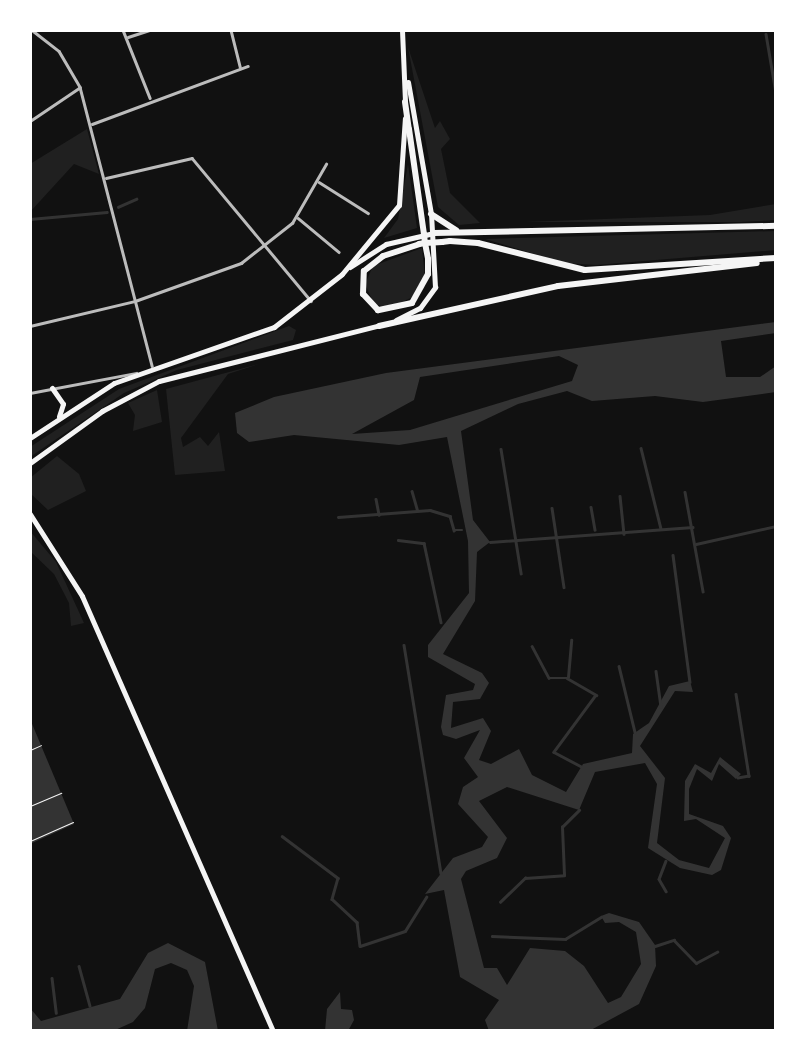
<!DOCTYPE html>
<style>
body{margin:0}
#map{position:relative;width:806px;height:1061px;overflow:hidden;background:#111;font-family:Arial,sans-serif}
div>[style]{position:absolute}
[style*='--x']{left:calc(var(--x)*1px);top:calc(var(--y)*1px);width:calc(var(--w)*1px);rotate:calc(var(--a)*1deg)}
.green>*{inset:0;background:#202020}
.water>*{inset:0;background:#333}
.stream>*{height:2.5px;margin:-1.25px;padding:0 1.25px;transform-origin:1.25px;border-radius:1.25px;background:#333}
.path>*{height:1px;margin:-0.5px;padding:0 0.5px;transform-origin:0.5px;border-radius:0.5px;background:#f5f5f5}
.minor>*{height:2.5px;margin:-1.25px;padding:0 1.25px;transform-origin:1.25px;border-radius:1.25px;background:#bcbcbc}
.primary>*{height:5px;margin:-2.5px;padding:0 2.5px;transform-origin:2.5px;border-radius:2.5px;background:#f5f5f5}
.trunk>*{height:5px;margin:-2.5px;padding:0 2.5px;transform-origin:2.5px;border-radius:2.5px;background:#f5f5f5}
.motorway>*{height:6px;margin:-3px;padding:0 3px;transform-origin:3px;border-radius:3px;background:#f5f5f5}
span{translate:-50% -50%;white-space:nowrap;text-align:center;line-height:1.15;-webkit-text-stroke:10px #fff;paint-order:stroke}
.frame{position:absolute;inset:0;border:32px solid #fff;pointer-events:none}
</style>
<div id="map">
<div class="green">
<div style="clip-path:polygon(408px 47px,435px 128px,440px 121px,450px 139px,441px 149px,450px 193px,480px 223px,459px 225px,438px 207px)"></div>
<div style="clip-path:polygon(87px 129px,99px 174px,74px 164px,30px 212px,30px 164px)"></div>
<div style="clip-path:polygon(408px 164px,417px 228px,384px 238px,398px 219px)"></div>
<div style="clip-path:polygon(776px 204px,776px 220px,741px 222px,525px 222px,710px 215px)"></div>
<div style="clip-path:polygon(776px 231px,776px 250px,596px 265px,564px 263px,485px 239px)"></div>
<div style="clip-path:polygon(422px 248px,425px 277px,415px 296px,389px 308px,374px 304px,365px 284px,373px 266px)"></div>
<div style="clip-path:polygon(289px 326px,296px 330px,293px 340px,177px 370px,124px 393px,30px 457px,30px 447px,119px 389px)"></div>
<div style="clip-path:polygon(262px 363px,228px 374px,181px 438px,183px 447px,200px 437px,208px 446px,219px 432px,225px 471px,175px 475px,166px 389px)"></div>
<div style="clip-path:polygon(157px 390px,162px 422px,133px 431px,135px 415px,128px 403px)"></div>
<div style="clip-path:polygon(57px 456px,79px 474px,86px 491px,48px 510px,31px 494px,30px 478px)"></div>
<div style="clip-path:polygon(30px 531px,56px 562px,84px 623px,71px 626px,69px 603px,54px 574px,30px 551px)"></div>
</div>
<div class="water">
<div style="clip-path:polygon(evenodd,776px 322px,776px 333px,721px 341px,726px 377px,760px 377px,776px 366px,776px 392px,703px 402px,655px 396px,592px 401px,567px 391px,518px 404px,461px 431px,473px 520px,490px 542px,477px 552px,475px 601px,443px 654px,482px 673px,489px 683px,480px 699px,453px 702px,451px 728px,483px 718px,491px 731px,479px 760px,491px 764px,519px 749px,532px 775px,566px 792px,583px 764px,632px 753px,633px 734px,649px 723px,669px 686px,690px 681px,693px 692px,675px 691px,640px 746px,665px 778px,657px 843px,679px 860px,709px 868px,725px 838px,696px 819px,684px 821px,685px 781px,695px 764px,711px 773px,720px 757px,741px 774px,736px 779px,719px 764px,712px 781px,697px 769px,689px 789px,689px 814px,723px 826px,731px 838px,721px 870px,712px 875px,680px 868px,648px 848px,657px 784px,645px 763px,595px 772px,579px 810px,507px 787px,479px 801px,507px 838px,497px 858px,466px 871px,461px 879px,484px 968px,497px 968px,507px 985px,530px 948px,565px 951px,584px 966px,608px 1003px,621px 997px,641px 964px,636px 932px,619px 922px,605px 923px,601px 916px,609px 913px,639px 922px,655px 945px,656px 966px,639px 1004px,589px 1031px,489px 1031px,485px 1020px,499px 1000px,460px 977px,444px 890px,425px 894px,453px 858px,482px 847px,488px 837px,458px 804px,463px 787px,478px 777px,464px 758px,480px 730px,456px 739px,443px 735px,441px 727px,446px 695px,473px 690px,475px 684px,428px 657px,428px 645px,469px 593px,468px 541px,447px 437px,399px 445px,294px 435px,249px 442px,237px 433px,235px 413px,274px 397px,386px 373px,776px 322px,559px 356px,578px 365px,572px 381px,410px 430px,352px 434px,414px 400px,420px 377px,559px 356px)"></div>
<div style="clip-path:polygon(30px 719px,74px 824px,30px 844px)"></div>
<div style="clip-path:polygon(168px 943px,205px 962px,218px 1031px,187px 1031px,194px 986px,187px 970px,171px 963px,155px 969px,145px 1008px,133px 1022px,113px 1031px,30px 1031px,30px 1008px,41px 1021px,120px 999px,148px 953px)"></div>
<div style="clip-path:polygon(340px 992px,341px 1009px,352px 1010px,354px 1020px,348px 1031px,325px 1031px,327px 1009px)"></div>
</div>
<div class="stream">
<div style="--x:766;--y:34;--w:60;--a:80.4"></div>
<div style="--x:118;--y:207;--w:20;--a:-24"></div>
<div style="--x:30;--y:219;--w:77;--a:-5.2"></div>
<div style="--x:641;--y:448;--w:83;--a:76.1"></div>
<div style="--x:501;--y:449;--w:126;--a:80.8"></div>
<div style="--x:412;--y:491;--w:19;--a:74"></div>
<div style="--x:685;--y:492;--w:101;--a:79.7"></div>
<div style="--x:620;--y:496;--w:38;--a:84"></div>
<div style="--x:376;--y:499;--w:16;--a:79"></div>
<div style="--x:591;--y:507;--w:23;--a:80"></div>
<div style="--x:552;--y:508;--w:80;--a:81.4"></div>
<div style="--x:338;--y:517;--w:92;--a:-4.4"></div>
<div style="--x:430;--y:510;--w:21;--a:17"></div>
<div style="--x:450;--y:516;--w:15;--a:74"></div>
<div style="--x:454;--y:530;--w:8;--a:0"></div>
<div style="--x:398;--y:540;--w:26;--a:7"></div>
<div style="--x:424;--y:543;--w:81;--a:77.9"></div>
<div style="--x:490;--y:542;--w:203;--a:-4.2"></div>
<div style="--x:696;--y:544;--w:82;--a:-12.7"></div>
<div style="--x:673;--y:555;--w:128;--a:82.4"></div>
<div style="--x:404;--y:645;--w:231;--a:80.8"></div>
<div style="--x:532;--y:646;--w:36;--a:62"></div>
<div style="--x:549;--y:678;--w:18;--a:0"></div>
<div style="--x:567;--y:678;--w:34;--a:30"></div>
<div style="--x:596;--y:695;--w:71;--a:126.4"></div>
<div style="--x:554;--y:752;--w:30;--a:28"></div>
<div style="--x:619;--y:666;--w:68;--a:76.4"></div>
<div style="--x:656;--y:671;--w:36;--a:82"></div>
<div style="--x:568;--y:677;--w:37;--a:-85"></div>
<div style="--x:736;--y:694;--w:83;--a:81"></div>
<div style="--x:749;--y:776;--w:11;--a:170"></div>
<div style="--x:282;--y:836;--w:70;--a:36.9"></div>
<div style="--x:338;--y:878;--w:22;--a:106"></div>
<div style="--x:332;--y:899;--w:34;--a:43"></div>
<div style="--x:357;--y:922;--w:24;--a:83"></div>
<div style="--x:360;--y:946;--w:47;--a:-18.4"></div>
<div style="--x:405;--y:931;--w:40;--a:-58"></div>
<div style="--x:666;--y:861;--w:19;--a:111"></div>
<div style="--x:659;--y:879;--w:14;--a:60"></div>
<div style="--x:500;--y:902;--w:35;--a:-44"></div>
<div style="--x:525;--y:878;--w:39;--a:-4"></div>
<div style="--x:564;--y:875;--w:48;--a:-92.4"></div>
<div style="--x:562;--y:827;--w:24;--a:-45"></div>
<div style="--x:492;--y:936;--w:73;--a:2.4"></div>
<div style="--x:565;--y:939;--w:42;--a:-31.4"></div>
<div style="--x:655;--y:946;--w:20;--a:-18"></div>
<div style="--x:674;--y:940;--w:32;--a:46"></div>
<div style="--x:696;--y:963;--w:24;--a:-28"></div>
<div style="--x:79;--y:966;--w:41;--a:74.6"></div>
<div style="--x:52;--y:978;--w:35;--a:83"></div>
</div>
<div class="path">
<div style="--x:30;--y:750;--w:12;--a:-24"></div>
<div style="--x:30;--y:806;--w:34;--a:-23"></div>
<div style="--x:30;--y:841;--w:47;--a:-23.8"></div>
</div>
<div class="minor">
<div style="--x:32;--y:30;--w:34;--a:38"></div>
<div style="--x:59;--y:51;--w:42;--a:59.7"></div>
<div style="--x:80;--y:87;--w:288;--a:75.5"></div>
<div style="--x:123;--y:30;--w:73;--a:68.3"></div>
<div style="--x:231;--y:30;--w:38;--a:76"></div>
<div style="--x:128;--y:37;--w:22;--a:-18"></div>
<div style="--x:30;--y:121;--w:59;--a:-34"></div>
<div style="--x:92;--y:124;--w:166;--a:-20.4"></div>
<div style="--x:106;--y:178;--w:88;--a:-13.1"></div>
<div style="--x:192;--y:158;--w:186;--a:50.2"></div>
<div style="--x:319;--y:182;--w:58;--a:32.3"></div>
<div style="--x:298;--y:218;--w:53;--a:39.7"></div>
<div style="--x:30;--y:326;--w:108;--a:-13.4"></div>
<div style="--x:135;--y:301;--w:113;--a:-19.7"></div>
<div style="--x:241;--y:263;--w:65;--a:-38.1"></div>
<div style="--x:292;--y:223;--w:68;--a:-60"></div>
<div style="--x:30;--y:393;--w:108;--a:-10.7"></div>
</div>
<div class="primary">
<div style="--x:350;--y:267;--w:43;--a:-32.6"></div>
<div style="--x:386;--y:244;--w:49;--a:-12.9"></div>
<div style="--x:396;--y:320;--w:27;--a:-27"></div>
<div style="--x:420;--y:308;--w:26;--a:-54"></div>
<div style="--x:435;--y:287;--w:73;--a:-93.1"></div>
<div style="--x:52;--y:388;--w:19;--a:55"></div>
<div style="--x:63;--y:404;--w:13;--a:108"></div>
<div style="--x:30;--y:438;--w:100;--a:-33.2"></div>
<div style="--x:114;--y:383;--w:170;--a:-19.3"></div>
<div style="--x:274;--y:327;--w:86;--a:-37.9"></div>
<div style="--x:30;--y:463;--w:89;--a:-35.8"></div>
<div style="--x:102;--y:411;--w:64;--a:-27.8"></div>
<div style="--x:159;--y:381;--w:228;--a:-14.2"></div>
<div style="--x:30;--y:514;--w:97;--a:57.6"></div>
<div style="--x:82;--y:596;--w:475;--a:66.3"></div>
</div>
<div class="trunk">
<div style="--x:402;--y:30;--w:72;--a:87.6"></div>
<div style="--x:408;--y:82;--w:134;--a:80.1"></div>
<div style="--x:342;--y:274;--w:89;--a:-50.4"></div>
<div style="--x:399;--y:205;--w:87;--a:-86.1"></div>
</div>
<div class="motorway">
<div style="--x:405;--y:102;--w:27;--a:82"></div>
<div style="--x:409;--y:129;--w:106;--a:81.9"></div>
<div style="--x:424;--y:234;--w:9;--a:84"></div>
<div style="--x:425;--y:243;--w:16;--a:79"></div>
<div style="--x:428;--y:259;--w:15;--a:90"></div>
<div style="--x:428;--y:274;--w:33;--a:119"></div>
<div style="--x:412;--y:303;--w:35;--a:168"></div>
<div style="--x:378;--y:310;--w:22;--a:-133"></div>
<div style="--x:363;--y:294;--w:23;--a:-88"></div>
<div style="--x:364;--y:271;--w:24;--a:-38"></div>
<div style="--x:383;--y:256;--w:38;--a:-18"></div>
<div style="--x:419;--y:244;--w:6;--a:-9"></div>
<div style="--x:425;--y:243;--w:17;--a:-3"></div>
<div style="--x:442;--y:242;--w:8;--a:-7"></div>
<div style="--x:450;--y:241;--w:28;--a:4"></div>
<div style="--x:478;--y:243;--w:110;--a:14.2"></div>
<div style="--x:585;--y:270;--w:191;--a:-3.6"></div>
<div style="--x:431;--y:214;--w:30;--a:33"></div>
<div style="--x:434;--y:233;--w:342;--a:-1.2"></div>
<div style="--x:379;--y:326;--w:183;--a:-12.6"></div>
<div style="--x:558;--y:286;--w:200;--a:-6.6"></div>
</div>
<div class="frame"></div>
</div>
